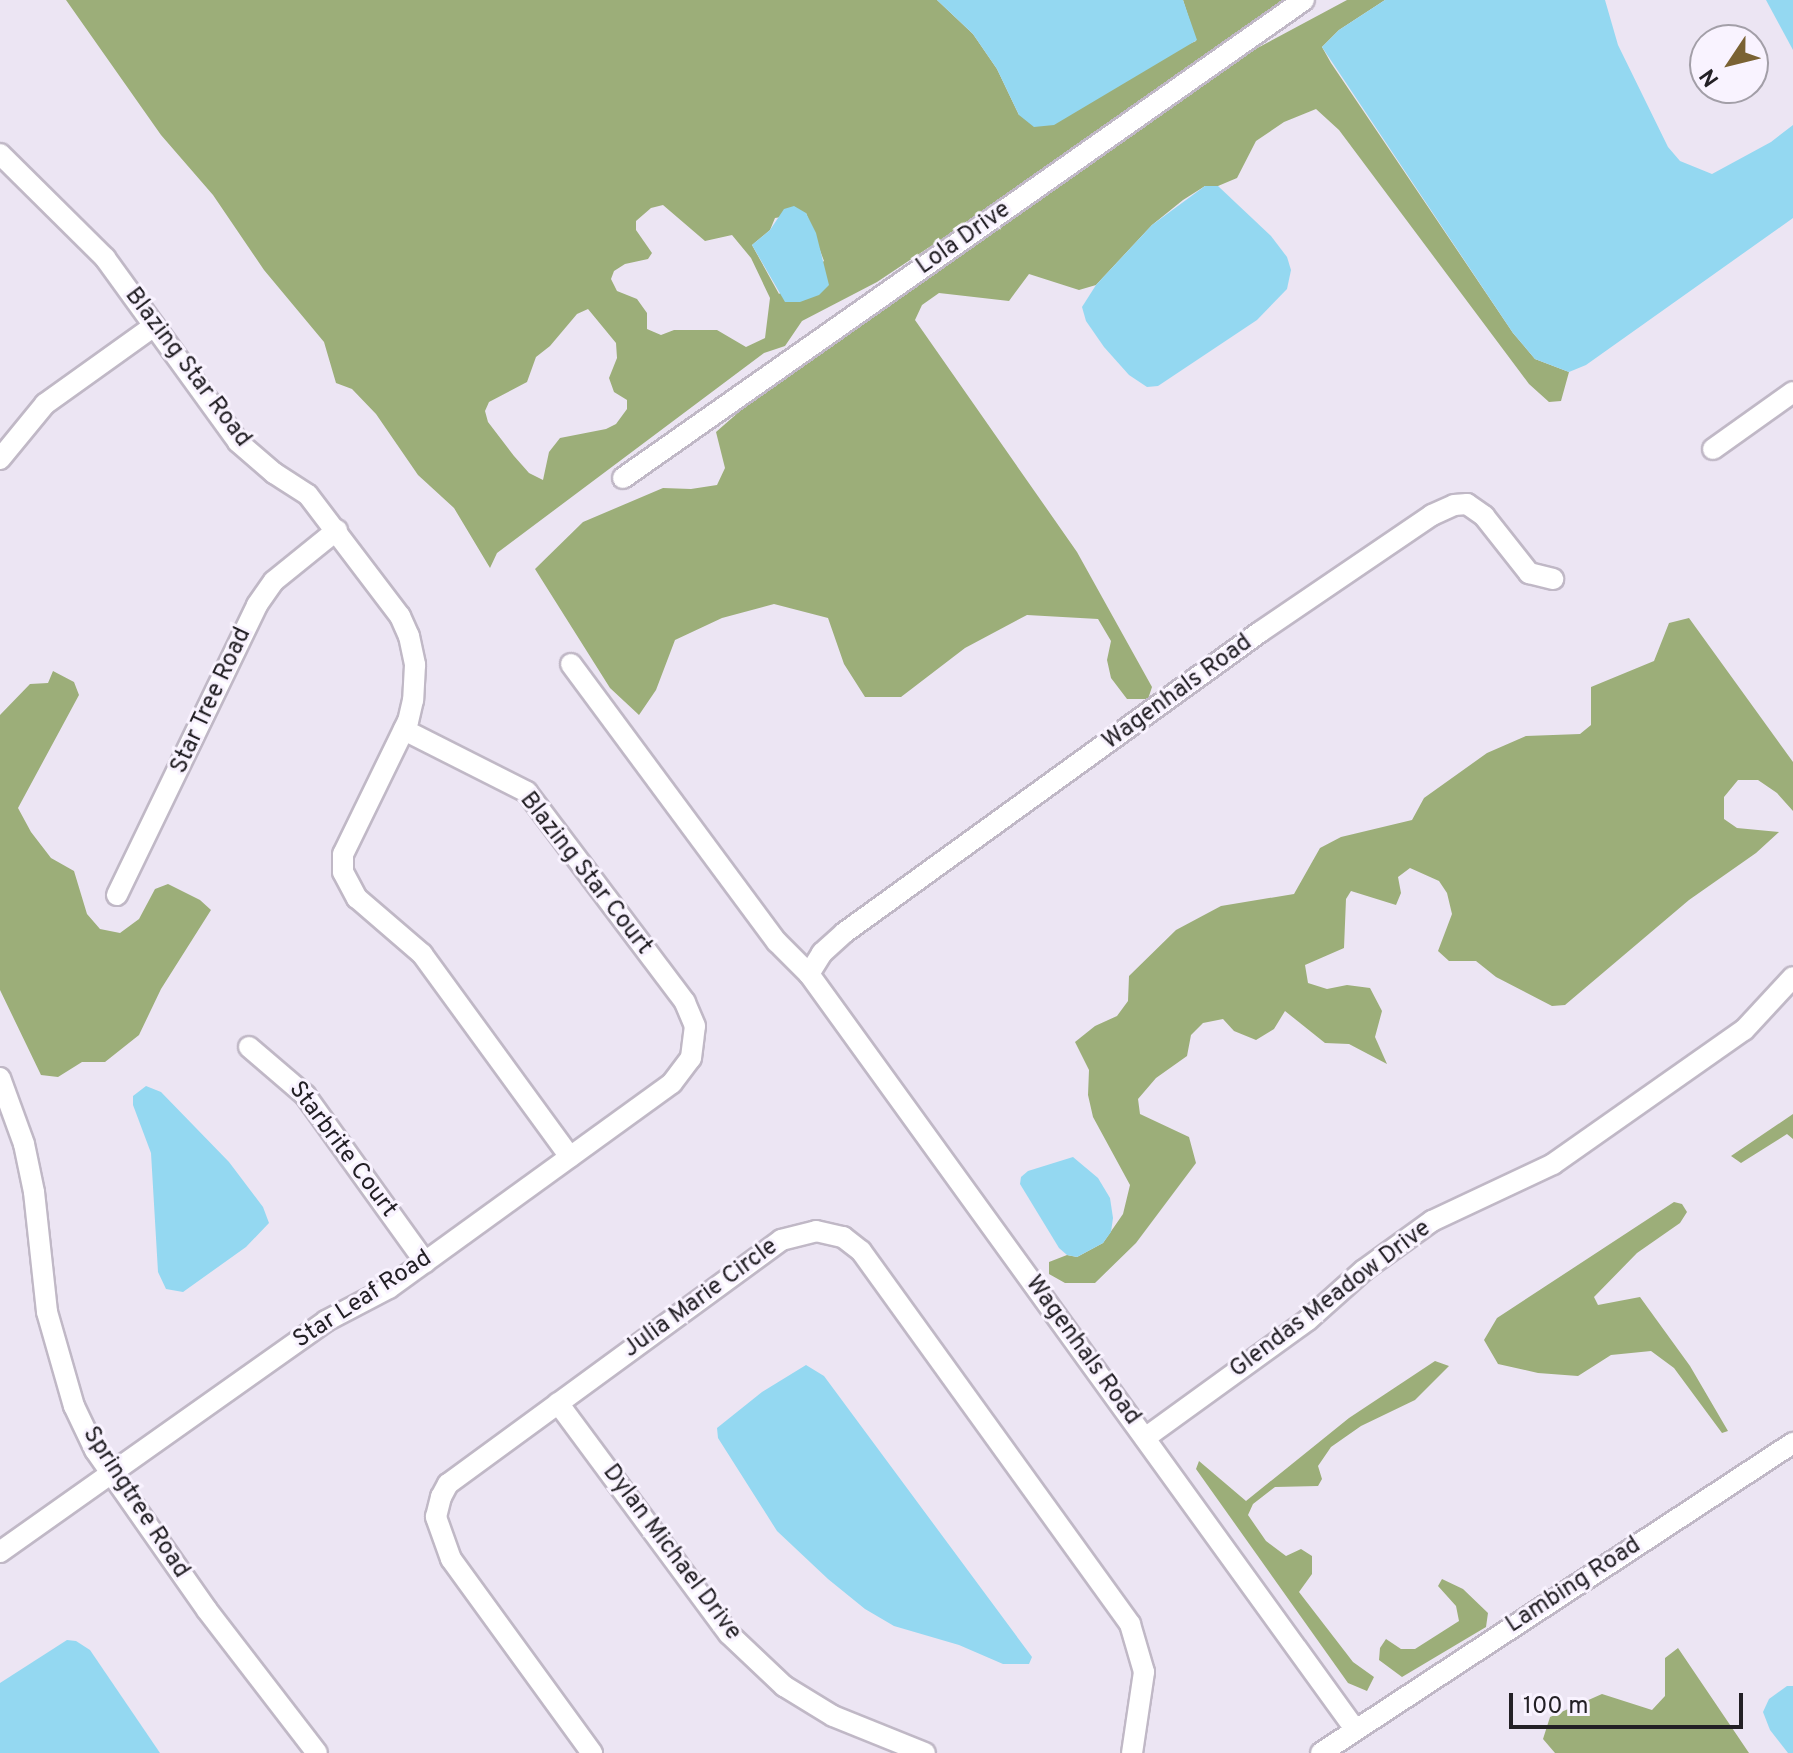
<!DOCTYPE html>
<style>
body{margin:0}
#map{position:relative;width:1793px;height:1753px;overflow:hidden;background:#ece5f3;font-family:Overpass,sans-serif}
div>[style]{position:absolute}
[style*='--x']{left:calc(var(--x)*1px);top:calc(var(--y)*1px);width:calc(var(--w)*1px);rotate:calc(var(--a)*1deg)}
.forest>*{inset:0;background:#9cae79}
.water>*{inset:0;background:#94d8f1}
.roads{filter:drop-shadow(2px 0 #c0b8c6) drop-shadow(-2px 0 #c0b8c6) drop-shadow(0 2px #c0b8c6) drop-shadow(0 -2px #c0b8c6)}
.minor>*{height:20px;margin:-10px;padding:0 10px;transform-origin:10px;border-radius:10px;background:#fff}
span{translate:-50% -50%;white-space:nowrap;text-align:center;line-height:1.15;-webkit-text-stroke:6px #f9f3ff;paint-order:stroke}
.street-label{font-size:24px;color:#232025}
.north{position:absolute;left:1689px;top:24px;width:80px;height:80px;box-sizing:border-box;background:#f9f3ff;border:2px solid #a39fa8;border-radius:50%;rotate:235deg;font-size:22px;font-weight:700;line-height:32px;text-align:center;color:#232025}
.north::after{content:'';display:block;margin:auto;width:28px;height:36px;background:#7a6233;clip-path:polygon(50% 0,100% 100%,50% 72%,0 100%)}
.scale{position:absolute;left:1509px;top:1693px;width:234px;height:36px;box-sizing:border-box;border:4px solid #232025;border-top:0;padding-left:10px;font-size:24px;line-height:28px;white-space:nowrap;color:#232025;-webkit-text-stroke:6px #f9f3ff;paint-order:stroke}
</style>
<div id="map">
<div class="forest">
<div style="clip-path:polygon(evenodd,66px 0,937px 0,973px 34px,997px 69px,1019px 115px,1196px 41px,1183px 0,1286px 0,1012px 192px,877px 282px,802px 321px,785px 346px,764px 353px,497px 553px,490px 568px,454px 508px,418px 475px,376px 414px,352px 389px,336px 383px,324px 342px,264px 270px,213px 195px,161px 135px,66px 0,663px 205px,705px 241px,732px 235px,751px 258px,770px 298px,765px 338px,746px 347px,717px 330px,674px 330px,661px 335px,647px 329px,647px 313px,637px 299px,617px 291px,611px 279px,614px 271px,625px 264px,648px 259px,652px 253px,636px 230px,636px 221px,651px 208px,663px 205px,66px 0,806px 213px,824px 261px,779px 294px,752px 245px,770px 230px,775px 218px,806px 213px,66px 0,588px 309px,616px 343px,617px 358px,609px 378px,614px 392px,627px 400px,627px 409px,616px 424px,606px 429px,560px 438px,549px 452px,543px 480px,529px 473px,514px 456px,488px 422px,485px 411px,489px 402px,527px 382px,536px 357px,550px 346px,577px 314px,588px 309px)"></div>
<div style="clip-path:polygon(1347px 0,1385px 0,1339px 30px,1322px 47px,1331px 63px,1513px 333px,1535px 359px,1569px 372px,1561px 401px,1549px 402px,1529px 384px,1339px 130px,1316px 109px,1284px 122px,1256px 141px,1237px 178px,1218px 186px,1205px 186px,1183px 200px,1152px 225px,1096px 285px,1079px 290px,1029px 274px,1009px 301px,939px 293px,922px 305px,915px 320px,1077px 552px,1152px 687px,1148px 699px,1127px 699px,1111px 678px,1107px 660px,1111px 641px,1098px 619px,1027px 615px,965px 648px,901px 697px,865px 697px,844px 664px,828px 618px,774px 604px,722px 618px,675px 640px,656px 690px,639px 715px,610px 688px,535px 569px,583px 522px,663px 488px,691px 489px,717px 485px,725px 468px,716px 432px,795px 363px,1248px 53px)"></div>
<div style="clip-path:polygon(1689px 618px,1793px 762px,1793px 811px,1777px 793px,1758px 780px,1738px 780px,1724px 797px,1724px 819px,1737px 828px,1779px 832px,1756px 853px,1689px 900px,1565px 1005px,1552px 1006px,1496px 977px,1476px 961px,1449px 961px,1438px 951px,1452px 914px,1447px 893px,1439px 881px,1410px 868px,1398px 877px,1401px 893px,1396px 905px,1351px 891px,1346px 899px,1344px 948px,1305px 965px,1308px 983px,1327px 989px,1347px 985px,1370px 988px,1382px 1011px,1375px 1037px,1387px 1064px,1349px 1044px,1325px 1043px,1285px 1011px,1274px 1029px,1256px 1040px,1234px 1031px,1223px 1019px,1203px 1023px,1191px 1035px,1187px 1056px,1156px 1078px,1138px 1099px,1140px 1114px,1189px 1137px,1196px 1163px,1136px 1243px,1095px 1283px,1065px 1283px,1049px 1274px,1049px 1262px,1067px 1255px,1077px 1257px,1103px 1243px,1123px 1214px,1130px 1185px,1093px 1117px,1088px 1095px,1089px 1070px,1075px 1042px,1095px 1026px,1117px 1016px,1128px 1001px,1129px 976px,1176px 930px,1221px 906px,1294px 894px,1320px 848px,1341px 837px,1412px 820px,1424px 798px,1487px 753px,1526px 736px,1580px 734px,1591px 725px,1591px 687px,1654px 661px,1669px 623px)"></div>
<div style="clip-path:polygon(53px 671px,74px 682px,79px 695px,18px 808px,31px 832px,51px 858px,74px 871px,87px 914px,100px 929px,120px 933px,139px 919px,155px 889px,168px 884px,200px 900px,211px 910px,161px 989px,139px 1035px,105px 1062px,82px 1062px,58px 1077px,41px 1075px,0 990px,0 715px,30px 684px,48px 683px)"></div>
<div style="clip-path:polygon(1793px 1114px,1793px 1139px,1787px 1134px,1741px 1163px,1731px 1156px)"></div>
<div style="clip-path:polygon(1674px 1202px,1682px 1204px,1687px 1212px,1680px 1223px,1637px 1253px,1594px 1297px,1598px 1305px,1640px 1297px,1690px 1366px,1728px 1431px,1722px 1433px,1674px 1368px,1651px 1351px,1611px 1355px,1578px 1376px,1538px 1373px,1498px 1364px,1484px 1340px,1497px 1318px)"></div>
<div style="clip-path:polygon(1435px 1361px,1449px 1366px,1415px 1400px,1361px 1426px,1331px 1447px,1318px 1466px,1322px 1479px,1318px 1486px,1275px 1487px,1253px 1504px,1248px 1515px,1266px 1541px,1286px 1556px,1301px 1549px,1312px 1556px,1312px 1574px,1299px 1592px,1353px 1662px,1374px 1677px,1367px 1691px,1348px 1683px,1196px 1469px,1199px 1461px,1246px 1501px,1349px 1418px)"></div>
<div style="clip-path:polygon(1442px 1579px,1463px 1589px,1488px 1613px,1486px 1627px,1402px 1677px,1379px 1660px,1380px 1648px,1386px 1639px,1401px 1649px,1415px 1649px,1459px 1621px,1456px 1606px,1438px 1586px)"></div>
<div style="clip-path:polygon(1678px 1648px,1749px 1753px,1555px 1753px,1543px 1739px,1550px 1717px,1602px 1694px,1652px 1710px,1665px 1696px,1665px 1658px)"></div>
</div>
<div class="water">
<div style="clip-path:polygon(937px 0,1183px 0,1197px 40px,1054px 125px,1034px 127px,1019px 115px,997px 69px,973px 34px)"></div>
<div style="clip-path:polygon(1385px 0,1605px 0,1618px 45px,1668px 147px,1680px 161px,1712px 174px,1771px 142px,1793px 125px,1793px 218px,1586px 365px,1569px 372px,1535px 359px,1513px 333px,1322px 47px,1339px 30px)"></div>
<div style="clip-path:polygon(1766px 0,1793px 0,1793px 50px)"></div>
<div style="clip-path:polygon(1205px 186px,1218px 186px,1271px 236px,1287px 257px,1291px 270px,1287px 289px,1257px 320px,1158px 386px,1147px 387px,1129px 375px,1104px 347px,1086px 321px,1082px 307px,1096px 285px,1152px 225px)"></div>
<div style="clip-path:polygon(794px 206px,806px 213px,816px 233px,829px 285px,819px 295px,800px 302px,785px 302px,752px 245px,770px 230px,784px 209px)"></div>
<div style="clip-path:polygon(146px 1086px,161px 1092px,229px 1162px,263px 1207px,269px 1223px,246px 1247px,183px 1292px,166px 1289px,158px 1272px,151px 1153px,133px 1105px,133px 1096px)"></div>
<div style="clip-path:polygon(1073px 1157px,1098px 1178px,1110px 1198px,1113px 1218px,1111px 1232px,1103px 1243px,1077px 1257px,1067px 1255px,1059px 1248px,1020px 1184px,1021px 1177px,1028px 1171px)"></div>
<div style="clip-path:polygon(806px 1365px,824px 1376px,1032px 1657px,1029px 1664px,1003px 1664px,959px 1645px,894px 1626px,865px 1609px,828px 1579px,777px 1531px,718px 1438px,717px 1428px,762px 1392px)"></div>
<div style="clip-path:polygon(67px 1640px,76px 1641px,90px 1650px,160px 1753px,0 1753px,0 1683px)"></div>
<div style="clip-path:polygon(1787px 1686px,1793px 1686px,1793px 1753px,1788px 1753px,1770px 1730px,1763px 1712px,1769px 1699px)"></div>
</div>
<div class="roads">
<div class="minor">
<div style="--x:0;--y:154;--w:148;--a:44.7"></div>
<div style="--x:105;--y:258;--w:227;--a:54.1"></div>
<div style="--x:238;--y:442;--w:48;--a:40.7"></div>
<div style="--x:274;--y:473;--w:40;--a:32.9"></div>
<div style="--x:308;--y:495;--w:152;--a:52.8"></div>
<div style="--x:400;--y:616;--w:22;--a:66"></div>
<div style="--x:409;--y:636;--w:30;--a:78"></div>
<div style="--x:415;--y:665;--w:35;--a:93"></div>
<div style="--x:413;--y:700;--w:22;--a:103"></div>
<div style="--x:408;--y:721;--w:148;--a:116"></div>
<div style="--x:343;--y:854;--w:18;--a:90"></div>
<div style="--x:343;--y:872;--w:30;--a:62"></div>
<div style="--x:357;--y:898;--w:86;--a:40.7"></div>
<div style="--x:422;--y:954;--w:251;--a:53.9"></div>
<div style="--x:1713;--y:449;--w:98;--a:-35.5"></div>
<div style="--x:0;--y:459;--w:71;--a:-50.7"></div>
<div style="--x:45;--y:404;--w:134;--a:-35.6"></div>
<div style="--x:623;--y:478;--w:832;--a:-35.07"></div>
<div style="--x:571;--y:664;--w:346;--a:53.5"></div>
<div style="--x:777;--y:942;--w:45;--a:45"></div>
<div style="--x:809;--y:974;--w:932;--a:54.13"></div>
<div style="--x:117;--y:895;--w:322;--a:-64.2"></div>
<div style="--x:257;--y:605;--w:29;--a:-55"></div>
<div style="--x:274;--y:581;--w:81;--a:-39"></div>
<div style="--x:809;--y:974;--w:25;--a:-58"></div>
<div style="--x:822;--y:953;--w:30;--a:-42"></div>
<div style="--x:844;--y:933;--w:513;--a:-35.89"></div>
<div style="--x:1260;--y:632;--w:208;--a:-34.2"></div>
<div style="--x:1432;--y:515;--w:24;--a:-24"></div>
<div style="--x:1454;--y:505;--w:13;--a:-4"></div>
<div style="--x:1467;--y:504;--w:21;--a:35"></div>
<div style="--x:1484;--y:516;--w:73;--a:51.7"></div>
<div style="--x:1529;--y:573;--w:25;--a:14"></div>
<div style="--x:249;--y:1047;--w:74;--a:40.6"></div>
<div style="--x:305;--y:1095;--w:206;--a:54.3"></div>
<div style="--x:0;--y:1078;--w:70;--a:70"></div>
<div style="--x:24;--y:1144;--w:49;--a:78.2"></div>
<div style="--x:34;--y:1192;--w:121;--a:83.8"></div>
<div style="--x:47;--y:1312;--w:98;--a:74"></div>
<div style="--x:74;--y:1406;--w:49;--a:64.5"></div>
<div style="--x:95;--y:1450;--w:195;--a:55"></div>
<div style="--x:207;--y:1610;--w:180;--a:52.4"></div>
<div style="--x:558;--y:1403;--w:287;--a:53.5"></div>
<div style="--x:729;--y:1634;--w:76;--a:43.4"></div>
<div style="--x:784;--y:1686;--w:57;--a:31.5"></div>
<div style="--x:833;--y:1716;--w:99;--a:21.9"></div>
<div style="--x:1145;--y:1438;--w:201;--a:-35.9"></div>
<div style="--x:1308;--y:1320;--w:75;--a:-41.8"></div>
<div style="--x:1364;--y:1270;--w:84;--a:-35.8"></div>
<div style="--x:1432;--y:1221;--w:134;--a:-25.2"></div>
<div style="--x:1553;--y:1164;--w:233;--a:-35.1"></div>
<div style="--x:1744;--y:1030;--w:72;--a:-47.2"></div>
<div style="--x:0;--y:1552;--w:400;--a:-35.3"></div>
<div style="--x:326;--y:1321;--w:71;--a:-27.6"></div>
<div style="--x:389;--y:1288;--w:349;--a:-35.9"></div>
<div style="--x:672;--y:1083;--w:31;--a:-53"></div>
<div style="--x:691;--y:1058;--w:32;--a:-83"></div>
<div style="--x:695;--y:1026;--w:26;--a:-113"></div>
<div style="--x:685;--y:1002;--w:263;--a:-127"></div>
<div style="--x:527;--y:792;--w:138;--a:-153.2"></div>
<div style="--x:592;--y:1753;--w:240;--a:-126"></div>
<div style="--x:451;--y:1559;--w:45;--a:-109.7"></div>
<div style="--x:436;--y:1517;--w:21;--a:-76"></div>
<div style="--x:441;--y:1497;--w:15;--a:-62"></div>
<div style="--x:448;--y:1484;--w:413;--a:-36.2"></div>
<div style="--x:781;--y:1240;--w:36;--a:-14"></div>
<div style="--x:816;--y:1231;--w:28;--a:13"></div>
<div style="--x:843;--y:1237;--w:23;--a:38"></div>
<div style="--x:861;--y:1251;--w:460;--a:54.2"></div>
<div style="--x:1130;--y:1624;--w:50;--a:73.7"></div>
<div style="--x:1144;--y:1672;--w:82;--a:98.4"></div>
<div style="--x:1321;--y:1753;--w:565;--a:-33.3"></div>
</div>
</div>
<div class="street-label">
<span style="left:964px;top:239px;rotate:-35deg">Lola Drive</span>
<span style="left:187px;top:368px;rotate:53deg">Blazing Star Road</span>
<span style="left:1178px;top:693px;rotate:-36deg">Wagenhals Road</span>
<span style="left:212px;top:701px;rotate:-65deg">Star Tree Road</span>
<span style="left:585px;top:874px;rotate:52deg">Blazing Star Court</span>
<span style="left:342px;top:1150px;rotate:53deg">Starbrite Court</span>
<span style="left:701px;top:1299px;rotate:-36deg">Julia Marie Circle</span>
<span style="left:363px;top:1300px;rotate:-33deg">Star Leaf Road</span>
<span style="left:1331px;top:1300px;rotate:-37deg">Glendas Meadow Drive</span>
<span style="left:1082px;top:1351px;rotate:54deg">Wagenhals Road</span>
<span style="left:135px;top:1503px;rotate:57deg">Springtree Road</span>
<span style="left:671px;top:1553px;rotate:53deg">Dylan Michael Drive</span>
<span style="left:1574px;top:1586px;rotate:-33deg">Lambing Road</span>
</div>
<div class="north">N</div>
<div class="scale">100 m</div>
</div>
